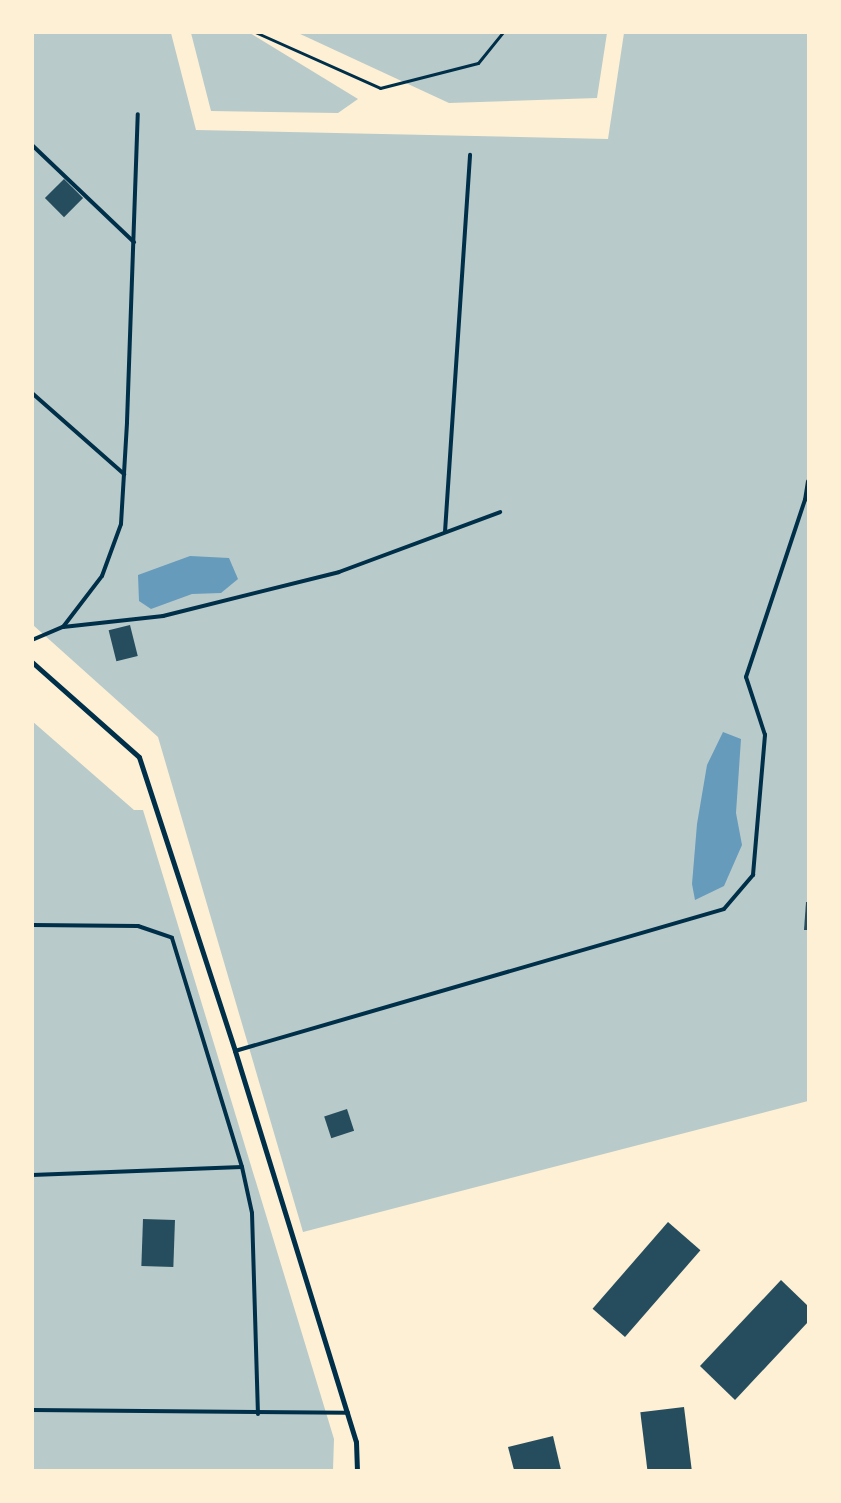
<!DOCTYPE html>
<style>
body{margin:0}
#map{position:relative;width:841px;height:1503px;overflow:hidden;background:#fdf0d5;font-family:"DM Sans",sans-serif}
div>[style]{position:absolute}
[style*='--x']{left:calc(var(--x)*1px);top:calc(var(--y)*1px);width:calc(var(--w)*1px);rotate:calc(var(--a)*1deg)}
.green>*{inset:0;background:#b9caca}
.water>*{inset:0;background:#669bbc}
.building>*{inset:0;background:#264d5e;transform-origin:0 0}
.path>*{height:3px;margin:-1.5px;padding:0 1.5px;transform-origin:1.5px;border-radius:1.5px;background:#003049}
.service>*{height:4px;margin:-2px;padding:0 2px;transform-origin:2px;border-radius:2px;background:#003049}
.minor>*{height:5px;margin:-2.5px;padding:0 2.5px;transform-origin:2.5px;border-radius:2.5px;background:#003049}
span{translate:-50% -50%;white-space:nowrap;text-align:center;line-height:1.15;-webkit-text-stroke:5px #fdf0d5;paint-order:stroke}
.frame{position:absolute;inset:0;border:34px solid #fdf0d5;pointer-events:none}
</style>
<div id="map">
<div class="green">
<div style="clip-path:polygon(33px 33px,171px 33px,196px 130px,608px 139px,624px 33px,808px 33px,808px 1101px,303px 1232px,158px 737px,33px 625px)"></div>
<div style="clip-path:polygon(191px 33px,250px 33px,358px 99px,338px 113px,211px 111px)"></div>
<div style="clip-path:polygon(298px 33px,607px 33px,597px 98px,449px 103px)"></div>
<div style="clip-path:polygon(32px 721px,134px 810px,143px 810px,334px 1439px,333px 1470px,33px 1470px)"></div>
</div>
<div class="water">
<div style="clip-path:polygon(190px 556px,229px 558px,238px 579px,221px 593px,192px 594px,151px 609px,139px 601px,138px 575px)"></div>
<div style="clip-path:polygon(723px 732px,741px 739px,736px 813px,742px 845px,724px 886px,695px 900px,692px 884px,697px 824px,707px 765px)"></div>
</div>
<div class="building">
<div style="left:64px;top:179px;width:27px;height:27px;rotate:45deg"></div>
<div style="left:130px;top:625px;width:32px;height:22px;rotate:76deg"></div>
<div style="clip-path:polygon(806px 902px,808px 902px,808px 930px,804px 930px)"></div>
<div style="left:347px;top:1109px;width:23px;height:24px;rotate:72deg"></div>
<div style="left:143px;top:1219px;width:32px;height:47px;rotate:2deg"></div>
<div style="left:668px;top:1222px;width:43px;height:115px;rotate:41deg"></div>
<div style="clip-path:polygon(781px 1280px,808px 1306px,808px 1322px,735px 1400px,700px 1366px)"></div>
<div style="left:684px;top:1407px;width:64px;height:44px;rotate:83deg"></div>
<div style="clip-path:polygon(553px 1436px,561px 1470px,514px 1470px,508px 1447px)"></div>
</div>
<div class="path">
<div style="--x:255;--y:32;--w:137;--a:24.1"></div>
<div style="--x:380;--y:88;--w:101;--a:-14.3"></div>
<div style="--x:478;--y:63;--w:40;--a:-51"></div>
</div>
<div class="service">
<div style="--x:32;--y:145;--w:141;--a:43.6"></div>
<div style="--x:32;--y:393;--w:123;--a:41.4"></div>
<div style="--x:445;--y:532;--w:378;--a:-86.2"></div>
<div style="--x:63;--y:627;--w:101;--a:-6.3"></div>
<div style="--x:163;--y:616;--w:181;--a:-14"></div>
<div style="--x:339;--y:572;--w:172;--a:-20.4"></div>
<div style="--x:32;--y:640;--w:34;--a:-23"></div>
<div style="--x:63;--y:627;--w:64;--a:-52.6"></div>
<div style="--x:102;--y:576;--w:55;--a:-69.9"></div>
<div style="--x:121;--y:524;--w:102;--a:-86.6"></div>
<div style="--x:127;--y:422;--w:308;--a:-88"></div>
<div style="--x:32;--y:925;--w:106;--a:0.5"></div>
<div style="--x:138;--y:926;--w:36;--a:19"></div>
<div style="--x:172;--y:938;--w:239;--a:73"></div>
<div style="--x:242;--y:1167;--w:47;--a:77.7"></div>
<div style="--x:252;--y:1213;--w:201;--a:88.3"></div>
<div style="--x:235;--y:1051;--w:509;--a:-16.19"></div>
<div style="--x:724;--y:909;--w:45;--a:-49.5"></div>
<div style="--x:753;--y:875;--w:141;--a:-85.1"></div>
<div style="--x:765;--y:735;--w:61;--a:-108.1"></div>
<div style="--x:746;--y:677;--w:187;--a:-71.6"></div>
<div style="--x:805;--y:500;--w:19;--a:-81"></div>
<div style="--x:32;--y:1175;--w:210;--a:-2.2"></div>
<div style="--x:32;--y:1410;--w:316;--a:0.5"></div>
</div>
<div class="minor">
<div style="--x:32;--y:662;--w:143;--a:41.6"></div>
<div style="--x:139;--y:757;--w:309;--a:71.9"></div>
<div style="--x:235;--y:1051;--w:409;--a:72.8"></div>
<div style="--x:356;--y:1442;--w:28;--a:88"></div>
</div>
<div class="frame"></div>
</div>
